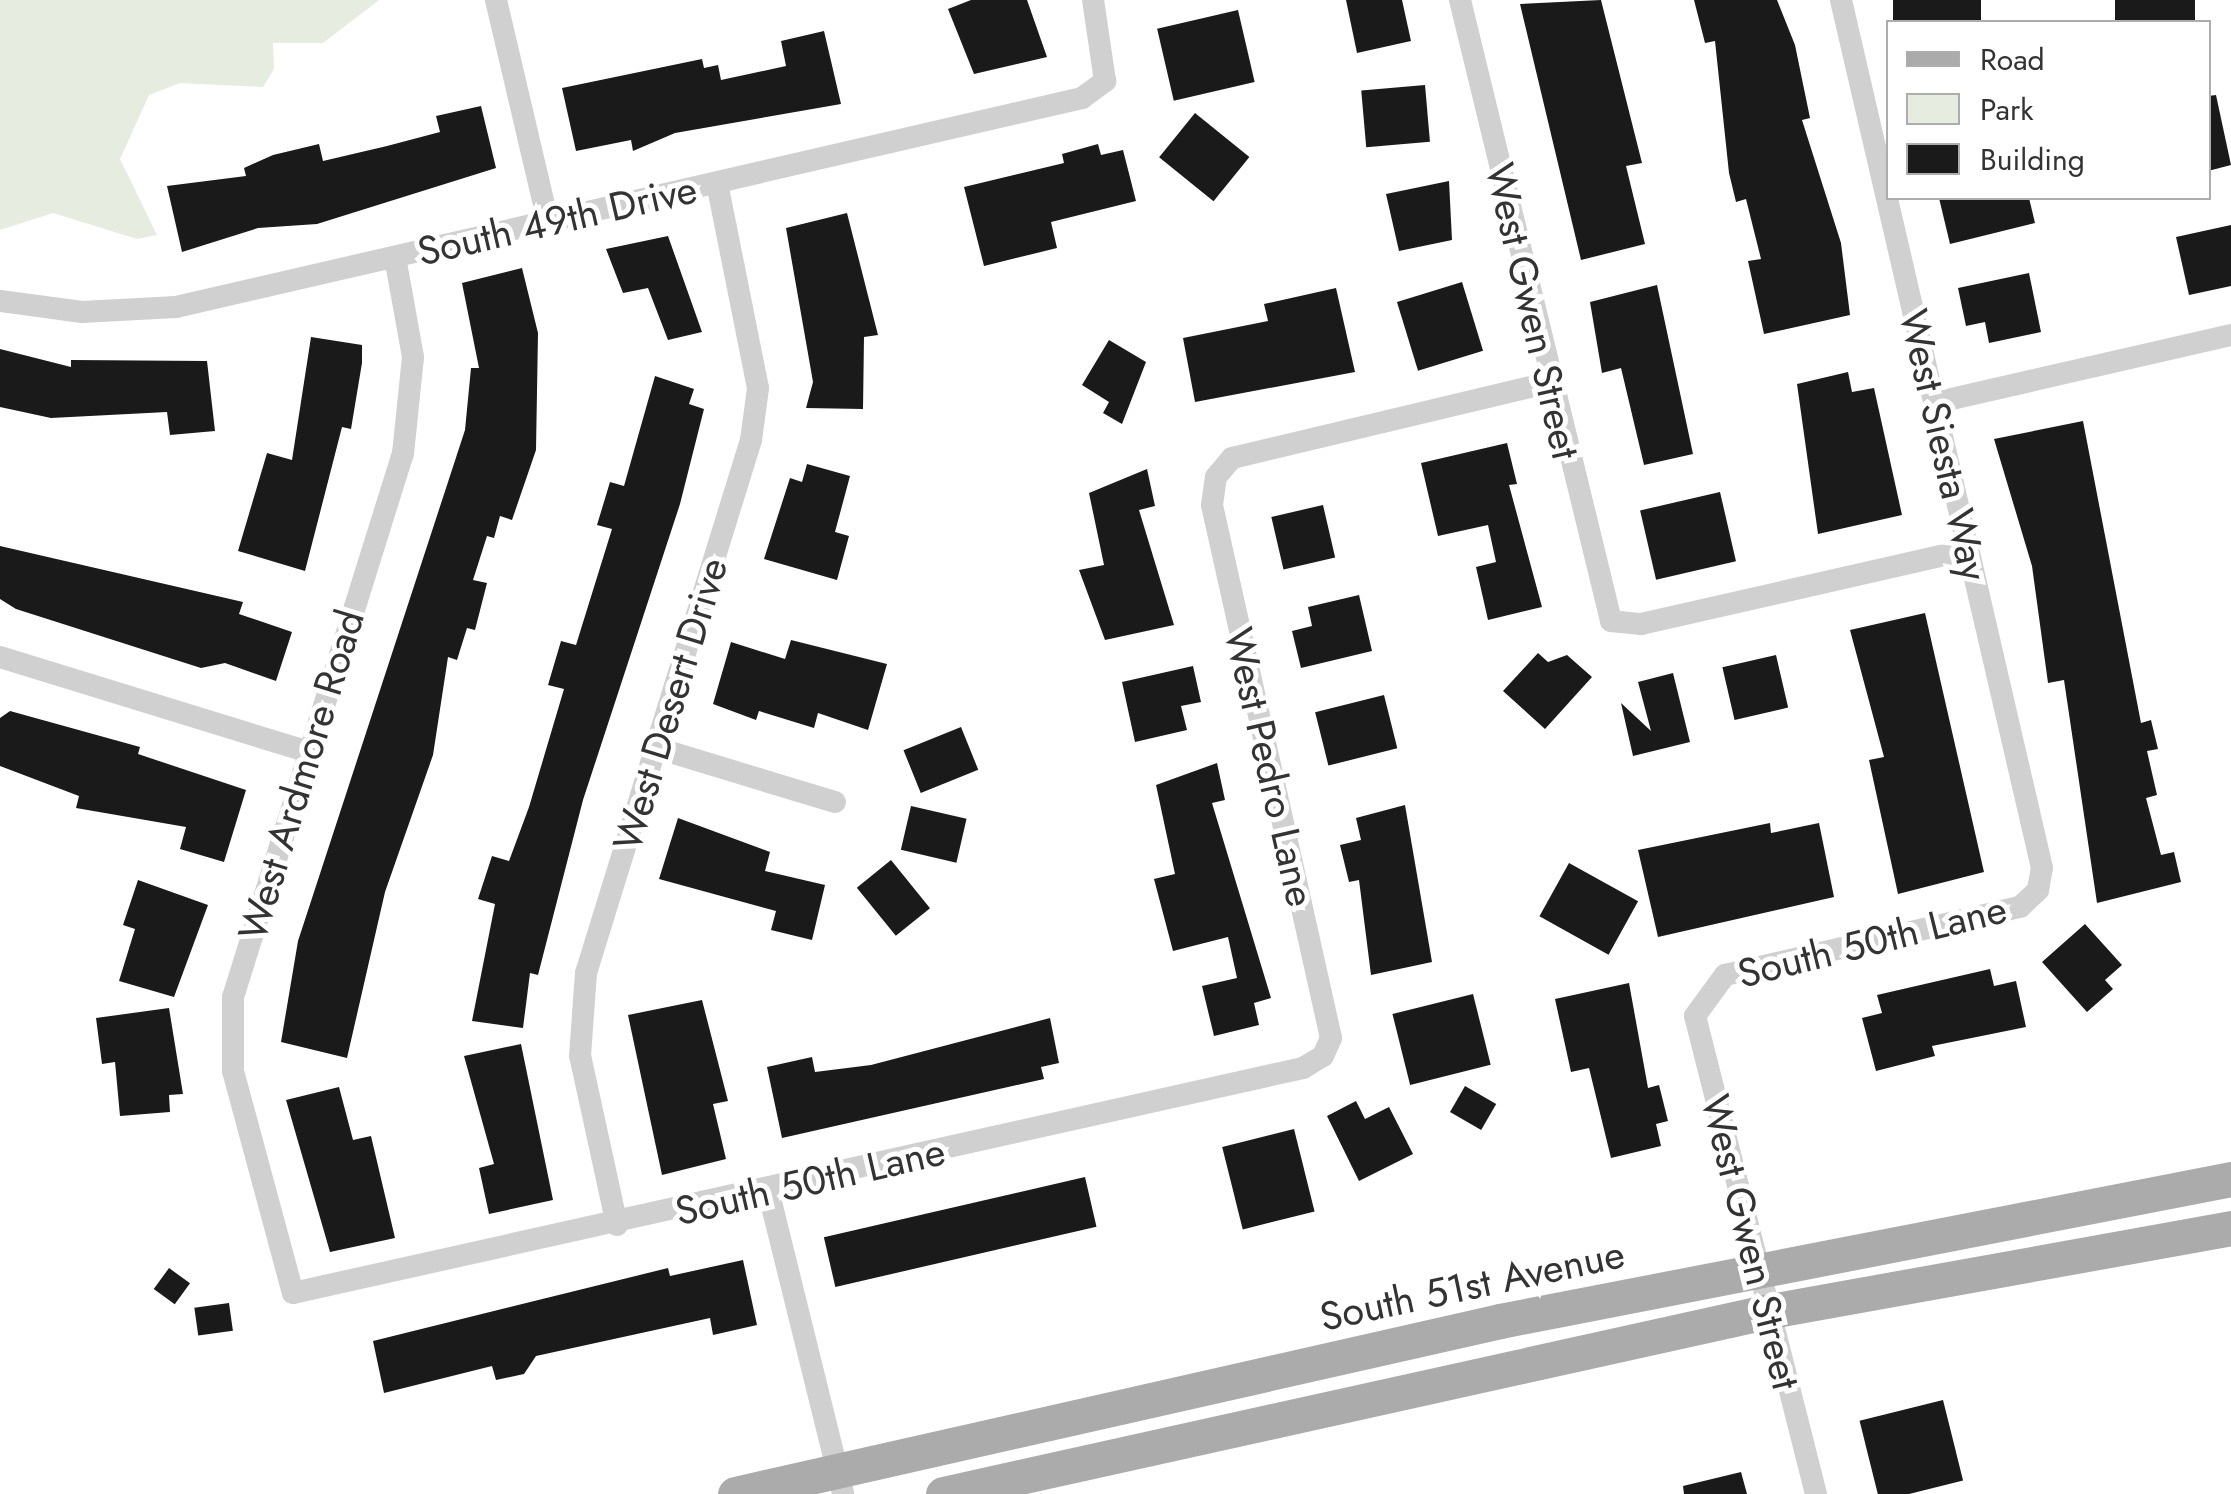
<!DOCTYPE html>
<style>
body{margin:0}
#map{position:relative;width:2231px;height:1494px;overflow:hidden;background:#fff;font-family:Jost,sans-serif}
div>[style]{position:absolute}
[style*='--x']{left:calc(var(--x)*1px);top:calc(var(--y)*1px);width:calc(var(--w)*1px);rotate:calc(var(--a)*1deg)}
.green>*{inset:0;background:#e6ecdf}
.building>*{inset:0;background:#1a1a1a;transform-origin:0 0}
.street>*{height:22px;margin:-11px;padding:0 11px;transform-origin:11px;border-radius:11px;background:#d0d0d0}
.primary>*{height:35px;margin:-17.5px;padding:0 17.5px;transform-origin:17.5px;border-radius:17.5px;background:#ababab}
span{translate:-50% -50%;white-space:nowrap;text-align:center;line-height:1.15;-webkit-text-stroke:10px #fff;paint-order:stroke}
.street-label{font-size:40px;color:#333}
.legend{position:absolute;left:1886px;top:20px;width:325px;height:180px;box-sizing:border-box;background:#fff;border:2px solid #adadad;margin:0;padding:12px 18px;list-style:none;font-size:30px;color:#333}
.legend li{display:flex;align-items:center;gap:20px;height:50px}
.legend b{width:50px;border:2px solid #adadad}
</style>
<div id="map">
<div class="green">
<div style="clip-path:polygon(0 0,379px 0,323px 43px,273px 43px,274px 69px,263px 87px,180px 83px,149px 95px,120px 159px,157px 235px,137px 239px,53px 213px,0 230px)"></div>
</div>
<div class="building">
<div style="clip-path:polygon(971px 0,1027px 0,1047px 57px,974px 74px,948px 9px)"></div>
<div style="clip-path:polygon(1346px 0,1402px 0,1411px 41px,1357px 53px)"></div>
<div style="clip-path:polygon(1601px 0,1642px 163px,1626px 166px,1645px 244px,1581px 260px,1520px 4px)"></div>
<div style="clip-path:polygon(1694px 0,1777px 0,1795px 45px,1810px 118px,1802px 120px,1841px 243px,1850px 315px,1764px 334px,1748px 261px,1761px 259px,1746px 199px,1736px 202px,1729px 173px,1715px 41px,1705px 43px)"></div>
<div style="left:1893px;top:0;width:88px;height:23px"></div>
<div style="left:2115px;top:0;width:80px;height:23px"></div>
<div style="left:1238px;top:10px;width:74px;height:83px;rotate:77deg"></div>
<div style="clip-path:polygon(824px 31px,841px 104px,675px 133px,633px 151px,631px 140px,576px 151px,562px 88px,702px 59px,704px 68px,718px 65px,721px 80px,786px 66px,781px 41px)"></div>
<div style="left:1425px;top:85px;width:57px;height:64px;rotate:85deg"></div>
<div style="clip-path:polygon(2216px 95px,2231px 165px,2208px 171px,2208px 96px)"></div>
<div style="clip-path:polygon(481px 106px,496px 168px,317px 224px,258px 228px,182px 252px,167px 186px,246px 176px,244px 168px,273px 155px,319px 144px,323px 161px,387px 146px,440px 132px,436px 116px)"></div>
<div style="left:1195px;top:113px;width:70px;height:57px;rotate:39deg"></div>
<div style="clip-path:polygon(1098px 144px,1101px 155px,1123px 150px,1136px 201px,1051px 222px,1057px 248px,984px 266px,964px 187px,1064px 163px,1062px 154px)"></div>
<div style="clip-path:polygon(1449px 181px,1452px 240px,1399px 251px,1386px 194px)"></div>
<div style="clip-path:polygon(1939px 198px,2029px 198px,2035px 223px,1950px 244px)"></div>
<div style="clip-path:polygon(847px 213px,878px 335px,864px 337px,863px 409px,806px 408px,813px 382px,786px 228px)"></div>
<div style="clip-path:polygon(2231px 225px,2231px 286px,2189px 295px,2176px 237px)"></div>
<div style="clip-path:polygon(668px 236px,702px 332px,668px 340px,648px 288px,623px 293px,606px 249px)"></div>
<div style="clip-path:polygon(522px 268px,538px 333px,536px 450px,512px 520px,500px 516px,494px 538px,487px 536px,473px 580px,487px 583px,475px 630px,467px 628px,457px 660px,448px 657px,433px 755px,385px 892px,347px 1058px,281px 1042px,298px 941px,465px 430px,471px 368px,479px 368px,462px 283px)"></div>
<div style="clip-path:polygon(2029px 273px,2041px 332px,1989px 343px,1985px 322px,1966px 326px,1958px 288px)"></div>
<div style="left:1462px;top:282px;width:72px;height:68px;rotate:73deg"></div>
<div style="clip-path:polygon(1657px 285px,1693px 454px,1644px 465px,1621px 368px,1602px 373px,1590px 302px)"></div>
<div style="clip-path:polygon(1336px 288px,1355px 372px,1195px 402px,1183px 338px,1268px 321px,1264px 304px)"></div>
<div style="clip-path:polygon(311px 337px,362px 345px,362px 363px,351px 429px,342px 427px,305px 571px,238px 551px,267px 453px,292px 460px)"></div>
<div style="clip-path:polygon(1109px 340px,1146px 362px,1122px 424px,1103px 413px,1109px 402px,1082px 385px)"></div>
<div style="clip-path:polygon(0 349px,71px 367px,71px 360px,207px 361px,215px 431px,170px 435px,167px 412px,51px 418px,0 407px)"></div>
<div style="clip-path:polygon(1848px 372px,1852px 392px,1874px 388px,1902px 515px,1818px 534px,1797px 384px)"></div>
<div style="clip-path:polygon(655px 376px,694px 389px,689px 404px,704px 409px,680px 504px,583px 800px,538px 975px,530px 973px,523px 1028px,472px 1021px,495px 904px,478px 899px,492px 856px,509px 861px,529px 807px,564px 689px,548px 685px,561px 641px,576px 645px,612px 529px,597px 525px,610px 482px,624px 486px)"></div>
<div style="clip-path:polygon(2083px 421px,2141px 723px,2151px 720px,2158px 749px,2147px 751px,2157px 795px,2146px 798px,2161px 855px,2174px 852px,2181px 882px,2097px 903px,2064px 680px,2048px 683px,2032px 566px,1994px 439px)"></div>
<div style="clip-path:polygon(1507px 443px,1517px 484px,1509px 485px,1542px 607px,1488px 620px,1476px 567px,1496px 562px,1488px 525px,1438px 536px,1421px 463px)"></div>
<div style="clip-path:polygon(807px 464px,850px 476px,835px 532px,849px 536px,837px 580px,764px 559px,790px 478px,802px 482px)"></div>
<div style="clip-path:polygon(1147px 469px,1155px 506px,1139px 510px,1174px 625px,1105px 640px,1079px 570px,1104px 565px,1089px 493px)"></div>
<div style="left:1720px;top:492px;width:71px;height:82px;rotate:77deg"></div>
<div style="left:1323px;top:505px;width:54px;height:53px;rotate:77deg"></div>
<div style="clip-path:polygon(0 546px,243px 602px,239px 614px,292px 632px,276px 681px,225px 663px,201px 668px,16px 609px,0 599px)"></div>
<div style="clip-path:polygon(1359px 595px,1372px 651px,1301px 668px,1292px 631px,1312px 626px,1308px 607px)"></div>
<div style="clip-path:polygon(1925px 613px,1984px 872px,1898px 894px,1869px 760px,1884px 757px,1850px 630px)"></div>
<div style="clip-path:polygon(791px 640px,887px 664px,868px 730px,818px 713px,814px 728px,759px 711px,756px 720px,713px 704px,731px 642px,785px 659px)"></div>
<div style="clip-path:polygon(1538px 653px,1548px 662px,1567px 655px,1592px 677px,1545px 729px,1503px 691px)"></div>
<div style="left:1776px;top:655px;width:54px;height:55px;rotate:77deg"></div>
<div style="clip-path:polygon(1193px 666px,1201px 702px,1181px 706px,1187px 730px,1135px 742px,1122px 682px)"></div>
<div style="clip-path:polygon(1673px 673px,1690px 742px,1633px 756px,1621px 703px,1651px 731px,1638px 682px)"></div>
<div style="left:1384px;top:695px;width:55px;height:71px;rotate:76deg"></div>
<div style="clip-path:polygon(10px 711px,140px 747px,138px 754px,246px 790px,224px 862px,180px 849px,186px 827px,76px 808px,79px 796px,0 766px,0 718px)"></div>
<div style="left:961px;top:727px;width:46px;height:62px;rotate:68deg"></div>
<div style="clip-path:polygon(1217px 763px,1225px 800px,1212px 803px,1271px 998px,1254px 1003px,1259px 1025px,1214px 1036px,1202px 986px,1237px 978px,1228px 937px,1173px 951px,1154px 879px,1175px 874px,1156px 785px)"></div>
<div style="clip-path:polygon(1405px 805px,1432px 962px,1371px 975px,1359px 880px,1349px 882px,1340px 845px,1361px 840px,1356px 818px)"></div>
<div style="left:911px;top:806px;width:57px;height:45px;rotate:13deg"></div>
<div style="clip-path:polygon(678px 818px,770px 852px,765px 871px,825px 885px,812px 940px,771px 930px,776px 911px,659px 879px)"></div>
<div style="clip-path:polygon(1770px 823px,1771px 833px,1819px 823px,1834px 897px,1658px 937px,1638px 850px)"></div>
<div style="left:891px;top:860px;width:62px;height:44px;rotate:51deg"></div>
<div style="left:1569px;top:863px;width:79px;height:61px;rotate:29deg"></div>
<div style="clip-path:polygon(138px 880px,208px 905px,174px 997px,119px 981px,135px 929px,123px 925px)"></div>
<div style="clip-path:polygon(2085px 924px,2122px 965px,2105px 980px,2113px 989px,2087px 1012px,2042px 962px)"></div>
<div style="clip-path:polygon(1990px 969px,1994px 986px,2016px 981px,2026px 1027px,1932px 1046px,1935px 1056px,1876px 1071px,1862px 1018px,1882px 1013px,1877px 995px)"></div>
<div style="clip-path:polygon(1629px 983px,1648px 1088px,1659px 1085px,1668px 1121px,1656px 1124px,1661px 1146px,1611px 1158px,1589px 1068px,1571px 1072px,1555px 999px)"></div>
<div style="left:1473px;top:994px;width:73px;height:83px;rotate:76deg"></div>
<div style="clip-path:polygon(702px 1000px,728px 1101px,713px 1104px,726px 1159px,662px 1175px,628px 1015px)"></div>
<div style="clip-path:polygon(169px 1008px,183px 1094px,169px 1095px,170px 1112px,120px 1116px,115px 1062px,102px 1064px,96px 1018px)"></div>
<div style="clip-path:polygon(1050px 1018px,1059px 1063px,1041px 1067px,1044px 1079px,782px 1138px,767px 1067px,812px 1057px,815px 1072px,871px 1065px)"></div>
<div style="clip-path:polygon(521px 1044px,553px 1200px,489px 1214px,479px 1168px,494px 1164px,464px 1056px)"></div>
<div style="left:1465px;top:1086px;width:36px;height:30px;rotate:30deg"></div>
<div style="clip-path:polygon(339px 1087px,353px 1140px,371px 1136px,395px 1238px,330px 1252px,286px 1100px)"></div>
<div style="clip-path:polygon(1356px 1101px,1365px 1119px,1389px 1107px,1413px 1154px,1359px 1181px,1327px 1116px)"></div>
<div style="left:1294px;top:1129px;width:85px;height:74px;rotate:76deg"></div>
<div style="left:1085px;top:1177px;width:51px;height:268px;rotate:77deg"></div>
<div style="clip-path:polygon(743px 1260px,757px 1325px,713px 1335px,710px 1318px,536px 1356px,524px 1374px,496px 1380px,492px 1366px,384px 1393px,373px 1341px,668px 1268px,670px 1276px)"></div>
<div style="left:169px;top:1268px;width:26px;height:26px;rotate:36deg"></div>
<div style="left:229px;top:1303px;width:28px;height:35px;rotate:82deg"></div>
<div style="left:1943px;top:1400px;width:83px;height:86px;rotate:76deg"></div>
<div style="clip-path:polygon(1741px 1472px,1747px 1494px,1684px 1494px,1683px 1486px)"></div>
</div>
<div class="street">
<div style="--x:496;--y:0;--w:228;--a:76.8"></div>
<div style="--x:1460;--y:0;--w:639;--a:76.33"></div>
<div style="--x:1611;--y:621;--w:30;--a:6"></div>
<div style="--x:1641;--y:624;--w:335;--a:-12.8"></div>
<div style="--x:395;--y:257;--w:102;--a:79.8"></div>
<div style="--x:413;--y:357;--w:97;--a:95.9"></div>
<div style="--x:403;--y:453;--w:570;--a:107.35"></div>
<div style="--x:233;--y:997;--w:74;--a:90"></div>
<div style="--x:233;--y:1071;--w:230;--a:74.9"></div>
<div style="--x:293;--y:1293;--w:1035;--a:-12.56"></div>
<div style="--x:1303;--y:1068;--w:23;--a:-31"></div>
<div style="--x:1323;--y:1056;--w:20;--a:-66"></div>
<div style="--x:1331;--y:1038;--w:546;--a:-102.59"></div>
<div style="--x:1212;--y:505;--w:28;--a:-82"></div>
<div style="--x:1216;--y:477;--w:25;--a:-50"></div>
<div style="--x:1232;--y:458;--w:327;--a:-13.4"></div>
<div style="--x:0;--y:301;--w:83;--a:7.6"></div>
<div style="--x:82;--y:312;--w:94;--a:-3"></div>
<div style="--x:176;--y:307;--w:930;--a:-12.99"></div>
<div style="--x:1082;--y:98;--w:29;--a:-36"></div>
<div style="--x:1105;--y:81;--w:82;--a:-98.4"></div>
<div style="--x:1934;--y:403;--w:305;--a:-12.9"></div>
<div style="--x:0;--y:657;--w:319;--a:17.1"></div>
<div style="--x:657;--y:748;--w:186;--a:16.9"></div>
<div style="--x:768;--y:1190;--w:313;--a:76.1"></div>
<div style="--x:617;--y:1225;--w:173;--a:-102.3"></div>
<div style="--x:580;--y:1056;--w:83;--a:-85.9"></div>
<div style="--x:586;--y:973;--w:558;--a:-72.8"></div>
<div style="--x:751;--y:440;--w:52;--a:-82.3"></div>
<div style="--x:758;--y:388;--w:209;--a:-101.3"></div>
<div style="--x:1816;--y:1494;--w:493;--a:-104.2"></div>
<div style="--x:1695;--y:1016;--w:51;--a:-53.8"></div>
<div style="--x:1725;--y:975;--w:303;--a:-13"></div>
<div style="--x:2020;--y:907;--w:25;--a:-43"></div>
<div style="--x:2038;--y:890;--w:22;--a:-80"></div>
<div style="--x:2042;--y:868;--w:891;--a:-103.04"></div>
</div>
<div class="primary">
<div style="--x:735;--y:1494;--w:784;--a:-12.74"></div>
<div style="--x:1500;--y:1321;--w:745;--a:-10.99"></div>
<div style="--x:943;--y:1494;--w:842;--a:-12.48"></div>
<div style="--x:1765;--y:1312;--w:474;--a:-10.2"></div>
</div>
<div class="street-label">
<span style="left:557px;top:220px;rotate:-13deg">South 49th Drive</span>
<span style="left:1533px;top:311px;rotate:77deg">West Gwen Street</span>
<span style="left:1944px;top:445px;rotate:77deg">West Siesta Way</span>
<span style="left:670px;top:704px;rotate:-73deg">West Desert Drive</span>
<span style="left:1270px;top:767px;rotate:77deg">West Pedro Lane</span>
<span style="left:301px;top:775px;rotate:-73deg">West Ardmore Road</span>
<span style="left:1872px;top:941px;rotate:-14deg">South 50th Lane</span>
<span style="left:810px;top:1181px;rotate:-13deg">South 50th Lane</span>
<span style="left:1751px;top:1242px;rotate:76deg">West Gwen Street</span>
<span style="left:1472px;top:1285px;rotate:-12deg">South 51st Avenue</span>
</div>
<ul class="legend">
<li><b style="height:12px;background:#ababab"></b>Road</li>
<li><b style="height:28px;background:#e6ecdf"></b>Park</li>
<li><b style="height:28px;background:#1a1a1a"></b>Building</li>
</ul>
</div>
